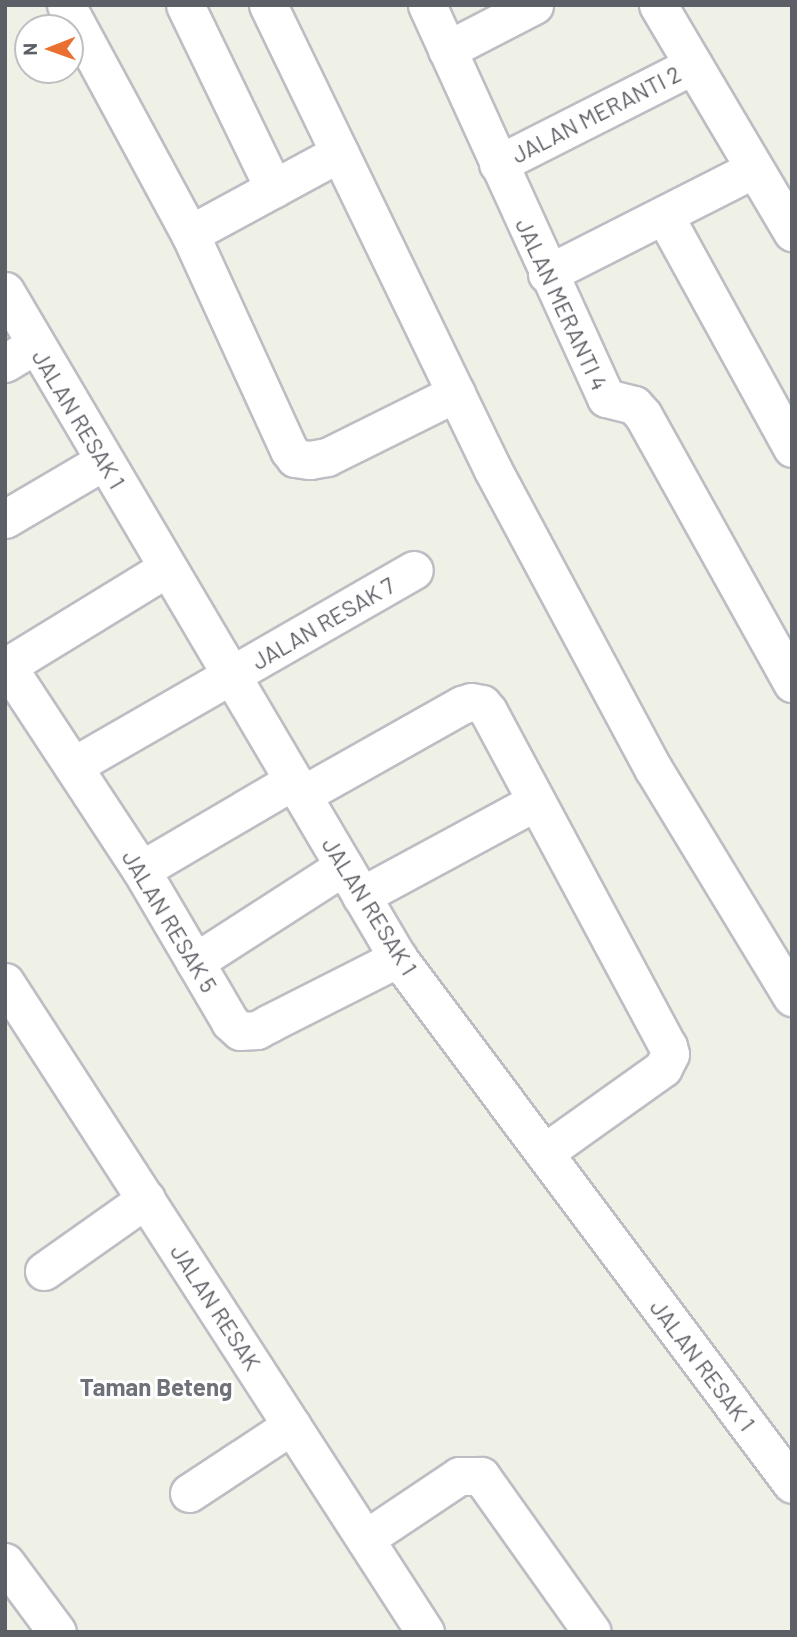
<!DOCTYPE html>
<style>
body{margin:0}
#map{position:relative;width:797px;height:1637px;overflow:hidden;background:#eff0e6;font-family:Barlow,sans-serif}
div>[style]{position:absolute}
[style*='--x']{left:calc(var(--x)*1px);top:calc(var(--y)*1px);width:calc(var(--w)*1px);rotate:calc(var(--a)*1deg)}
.roads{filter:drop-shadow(2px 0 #bdbdc4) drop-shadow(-2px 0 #bdbdc4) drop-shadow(0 2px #bdbdc4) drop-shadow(0 -2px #bdbdc4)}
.minor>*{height:37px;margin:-18.5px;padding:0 18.5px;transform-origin:18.5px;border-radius:18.5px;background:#fff}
span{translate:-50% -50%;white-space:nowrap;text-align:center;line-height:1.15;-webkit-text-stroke:6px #fff;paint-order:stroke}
.street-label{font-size:23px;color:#5d5f66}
.neighbourhood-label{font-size:24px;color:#6e7178;font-weight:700}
.frame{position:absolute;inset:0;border:7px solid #5d5f66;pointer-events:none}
.north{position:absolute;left:14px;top:14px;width:70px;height:70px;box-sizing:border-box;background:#fff;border:2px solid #bebfc2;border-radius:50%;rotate:269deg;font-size:19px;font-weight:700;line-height:28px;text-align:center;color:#5d5f66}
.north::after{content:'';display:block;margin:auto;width:24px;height:32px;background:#ea7032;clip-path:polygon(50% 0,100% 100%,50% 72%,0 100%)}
</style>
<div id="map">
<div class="roads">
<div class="minor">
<div style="--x:66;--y:5;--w:260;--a:61.6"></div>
<div style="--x:190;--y:234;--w:238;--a:65.4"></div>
<div style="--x:289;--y:450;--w:10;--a:53"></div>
<div style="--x:295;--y:458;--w:15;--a:8"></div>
<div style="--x:310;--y:460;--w:17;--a:-10"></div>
<div style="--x:327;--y:457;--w:144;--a:-26.4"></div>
<div style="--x:185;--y:5;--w:204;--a:64.2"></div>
<div style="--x:268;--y:5;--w:517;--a:64.18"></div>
<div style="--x:493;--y:470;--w:340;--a:61.8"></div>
<div style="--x:654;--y:770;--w:266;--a:58.7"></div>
<div style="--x:427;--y:5;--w:432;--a:65.5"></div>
<div style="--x:606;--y:398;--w:29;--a:14"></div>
<div style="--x:634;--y:405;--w:13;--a:48"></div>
<div style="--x:643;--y:415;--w:307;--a:60.9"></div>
<div style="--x:658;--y:5;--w:264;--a:59.4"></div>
<div style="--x:447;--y:50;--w:98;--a:-27.3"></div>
<div style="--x:498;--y:164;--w:219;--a:-26.9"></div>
<div style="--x:664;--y:215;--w:266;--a:61.2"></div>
<div style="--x:190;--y:234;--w:170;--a:-28.5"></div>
<div style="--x:547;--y:274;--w:232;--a:-26.9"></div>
<div style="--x:5;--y:291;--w:774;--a:59.49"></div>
<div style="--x:398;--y:958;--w:657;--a:53.16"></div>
<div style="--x:5;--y:363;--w:35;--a:-31"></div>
<div style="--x:5;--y:519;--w:115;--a:-30.4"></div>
<div style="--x:5;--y:663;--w:248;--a:56.7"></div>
<div style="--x:141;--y:870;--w:176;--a:59.6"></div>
<div style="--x:230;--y:1022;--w:13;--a:42"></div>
<div style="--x:240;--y:1031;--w:17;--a:-3"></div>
<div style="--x:257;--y:1030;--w:15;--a:-28"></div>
<div style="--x:270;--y:1023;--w:144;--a:-26.9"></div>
<div style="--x:7;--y:666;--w:188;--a:-31.5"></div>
<div style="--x:73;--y:766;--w:393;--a:-29.9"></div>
<div style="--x:302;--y:795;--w:184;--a:-29.4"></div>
<div style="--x:462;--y:705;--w:9;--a:-18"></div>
<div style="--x:471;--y:702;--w:11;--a:10"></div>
<div style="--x:482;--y:704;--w:9;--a:49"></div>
<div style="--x:488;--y:711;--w:380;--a:61.8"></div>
<div style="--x:668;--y:1046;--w:8;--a:76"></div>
<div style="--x:670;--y:1054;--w:16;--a:117"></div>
<div style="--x:663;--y:1068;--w:146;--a:144.5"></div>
<div style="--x:141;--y:870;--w:176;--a:-30.4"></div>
<div style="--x:361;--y:896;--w:198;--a:-28.4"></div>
<div style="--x:195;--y:962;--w:177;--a:-32.8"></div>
<div style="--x:5;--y:982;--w:774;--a:57.13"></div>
<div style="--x:44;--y:1271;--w:125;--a:-35.2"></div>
<div style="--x:189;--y:1493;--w:123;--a:-33.4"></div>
<div style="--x:365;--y:1539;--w:113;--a:-33.8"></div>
<div style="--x:459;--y:1476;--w:22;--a:0"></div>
<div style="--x:481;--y:1476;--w:191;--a:54.6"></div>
<div style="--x:5;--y:1562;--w:87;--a:53.4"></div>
</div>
</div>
<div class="street-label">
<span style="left:596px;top:114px;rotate:-27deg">JALAN MERANTI 2</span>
<span style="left:562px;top:304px;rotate:65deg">JALAN MERANTI 4</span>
<span style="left:79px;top:419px;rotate:59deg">JALAN RESAK 1</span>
<span style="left:323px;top:623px;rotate:-30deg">JALAN RESAK 7</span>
<span style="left:370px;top:906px;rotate:58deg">JALAN RESAK 1</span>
<span style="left:170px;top:921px;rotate:59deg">JALAN RESAK 5</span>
<span style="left:216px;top:1307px;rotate:57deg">JALAN RESAK</span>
<span style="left:703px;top:1365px;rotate:53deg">JALAN RESAK 1</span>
</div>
<div class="neighbourhood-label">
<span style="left:156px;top:1387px">Taman Beteng</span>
</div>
<div class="frame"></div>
<div class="north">N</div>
</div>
